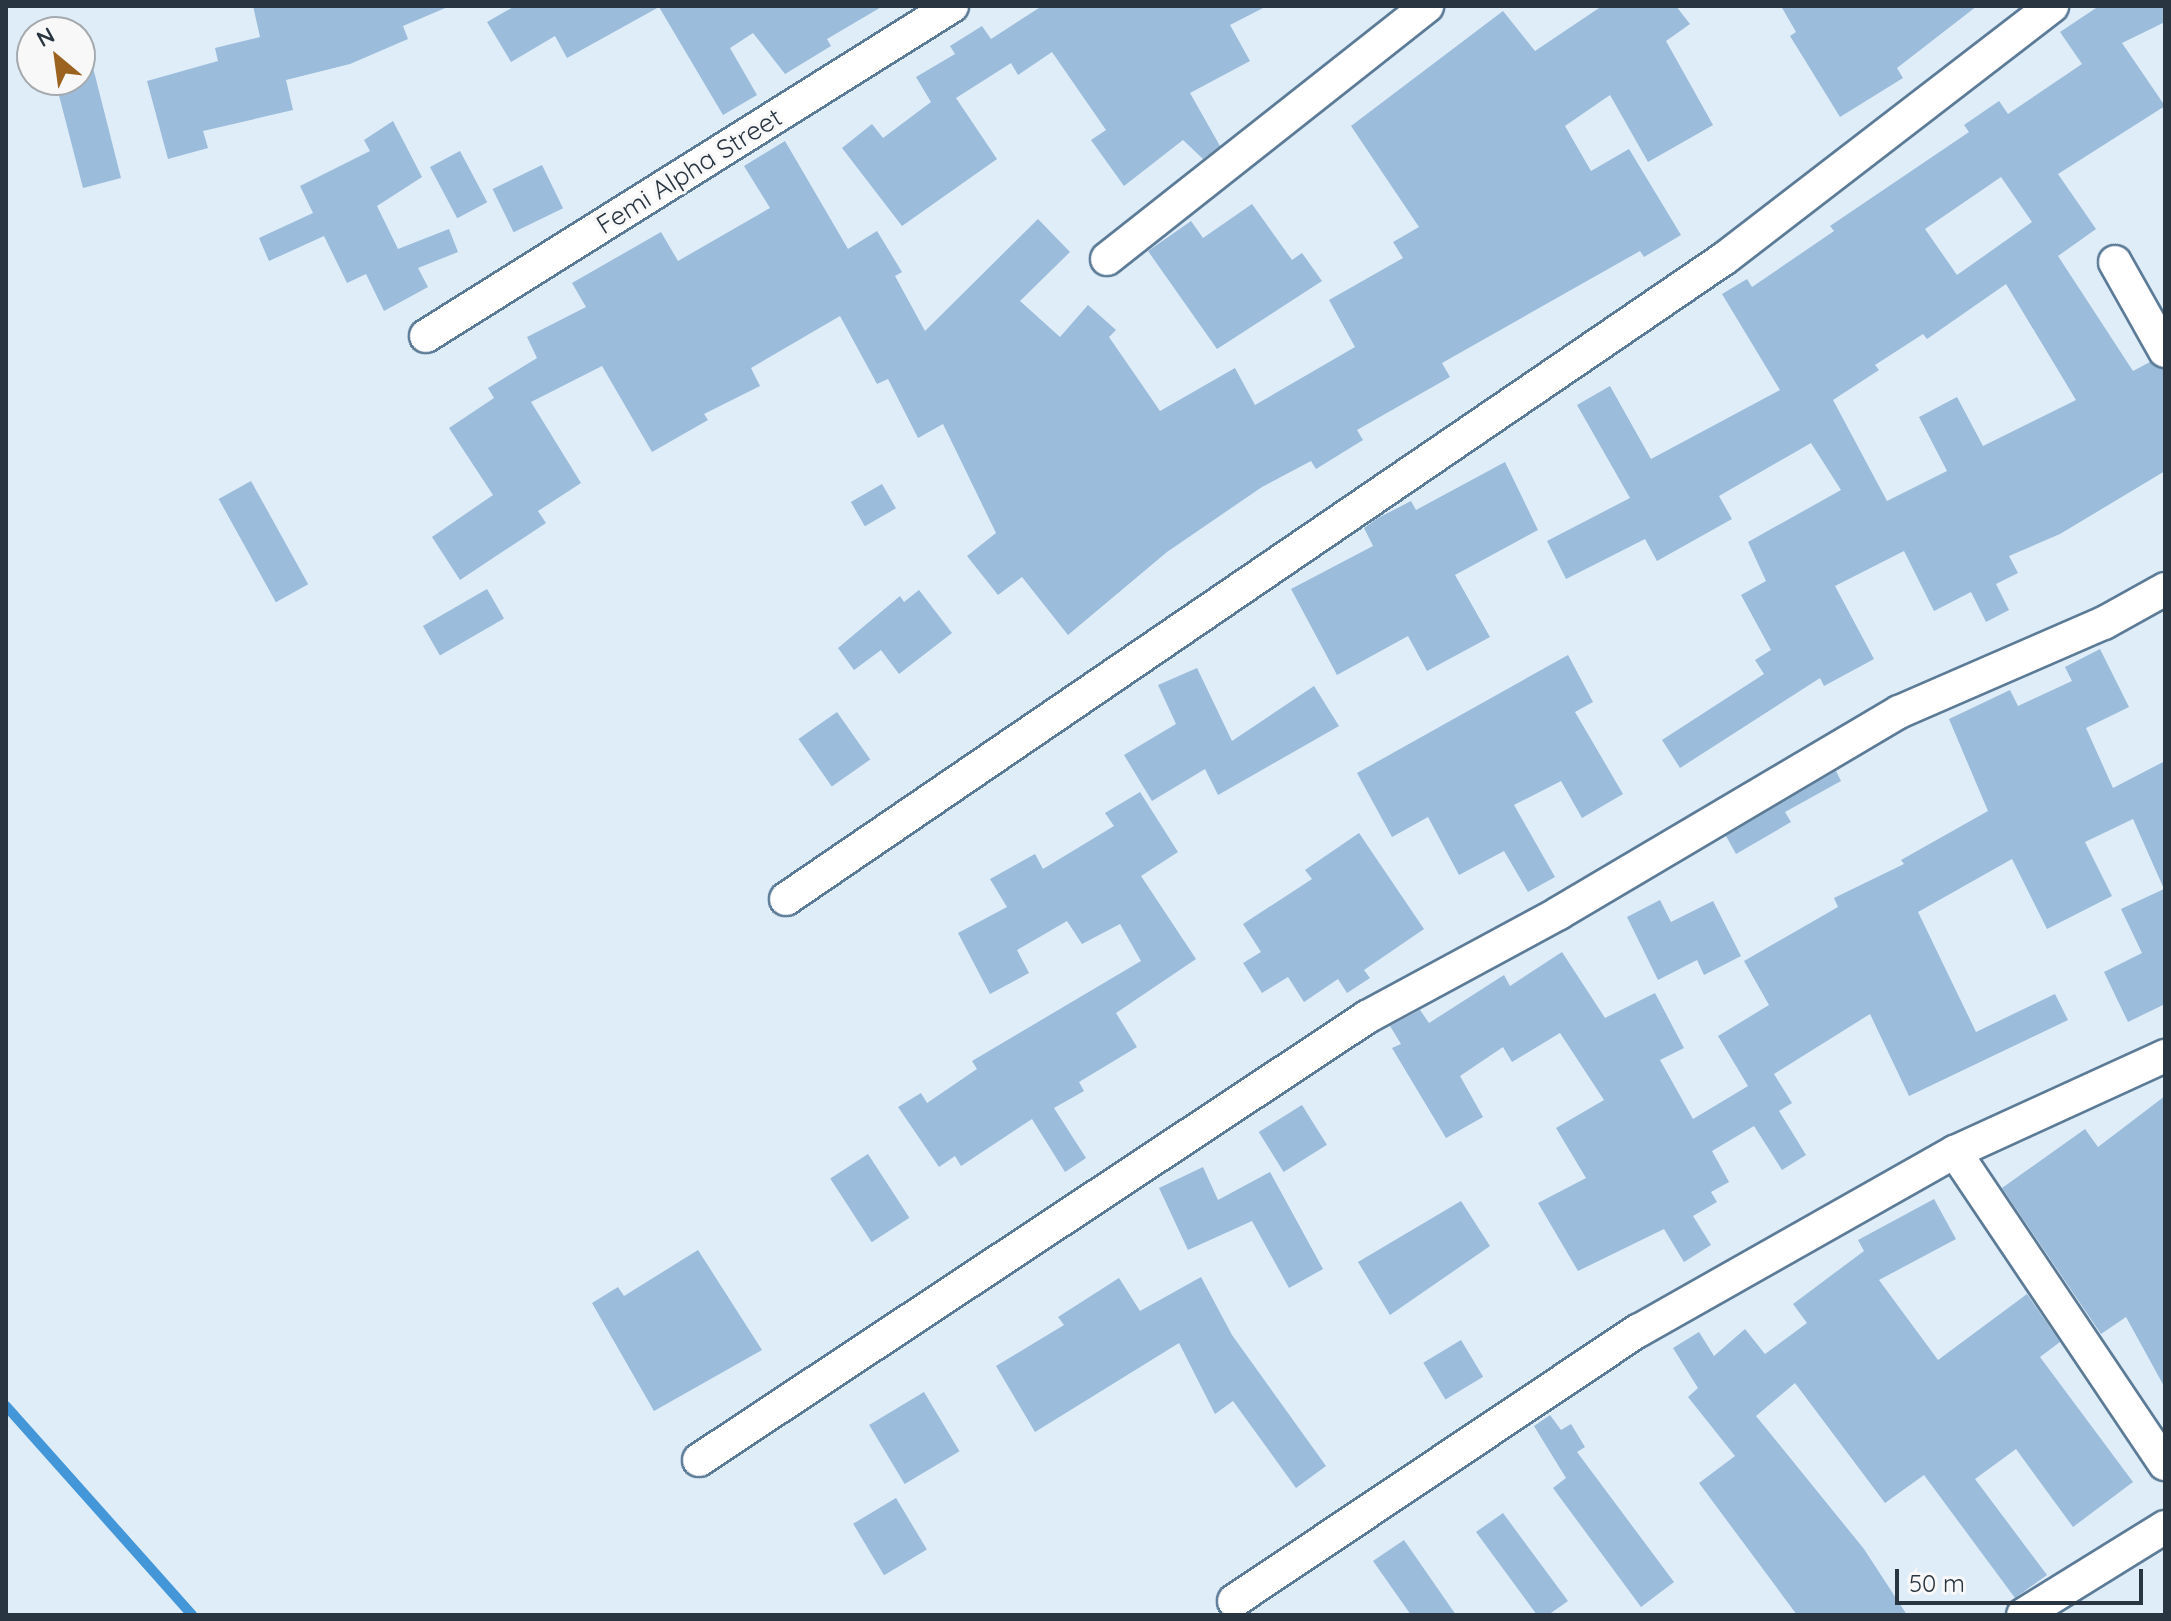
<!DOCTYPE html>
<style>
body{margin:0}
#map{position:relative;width:2171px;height:1621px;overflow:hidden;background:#dfedf9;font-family:Quicksand,sans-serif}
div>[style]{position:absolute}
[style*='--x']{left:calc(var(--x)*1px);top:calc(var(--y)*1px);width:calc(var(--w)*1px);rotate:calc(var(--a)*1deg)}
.stream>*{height:10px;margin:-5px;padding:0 5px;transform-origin:5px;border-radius:5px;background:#4396d8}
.building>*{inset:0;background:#9bbcda;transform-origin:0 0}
.roads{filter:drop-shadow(2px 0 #5c7b96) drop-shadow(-2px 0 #5c7b96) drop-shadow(0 2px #5c7b96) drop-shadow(0 -2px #5c7b96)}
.minor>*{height:32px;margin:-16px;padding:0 16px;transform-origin:16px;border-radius:16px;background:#fff}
span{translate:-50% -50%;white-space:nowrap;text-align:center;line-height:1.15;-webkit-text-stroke:6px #f8f8f8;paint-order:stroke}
.street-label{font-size:26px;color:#293642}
.frame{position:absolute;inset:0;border:8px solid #293642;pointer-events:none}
.north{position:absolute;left:16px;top:16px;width:80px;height:80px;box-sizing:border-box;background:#f8f8f8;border:2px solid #a5aaaf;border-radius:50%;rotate:331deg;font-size:22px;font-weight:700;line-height:32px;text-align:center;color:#293642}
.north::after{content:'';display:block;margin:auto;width:28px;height:36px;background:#9b631f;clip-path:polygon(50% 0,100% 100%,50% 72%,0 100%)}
.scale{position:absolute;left:1895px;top:1569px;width:248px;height:36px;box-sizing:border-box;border:4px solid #293642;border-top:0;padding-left:10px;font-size:24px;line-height:28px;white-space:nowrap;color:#293642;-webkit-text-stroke:6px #f8f8f8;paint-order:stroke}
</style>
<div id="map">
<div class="stream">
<div style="--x:6;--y:1406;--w:280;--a:48.3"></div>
</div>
<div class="building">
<div style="clip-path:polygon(253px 6px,450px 6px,403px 26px,408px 39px,350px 64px,286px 80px,293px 110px,203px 131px,208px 148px,168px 159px,147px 81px,218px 61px,215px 48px,260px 37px)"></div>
<div style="clip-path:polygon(515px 6px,883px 6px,827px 39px,831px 46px,785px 74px,753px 33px,730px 48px,757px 95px,723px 115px,659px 7px,567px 58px,555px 36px,511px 62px,487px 22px)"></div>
<div style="clip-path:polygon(1042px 6px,1267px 6px,1230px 25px,1250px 61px,1190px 93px,1220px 146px,1203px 159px,1183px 140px,1124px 186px,1091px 140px,1106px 130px,1052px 52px,1018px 75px,1011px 63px,956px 98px,997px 159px,902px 226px,842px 148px,872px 124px,883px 138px,931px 102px,916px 77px,955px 54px,950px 46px,982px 26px,991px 39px)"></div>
<div style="clip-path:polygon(1602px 6px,1676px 6px,1690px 24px,1666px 41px,1713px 125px,1648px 162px,1610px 95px,1565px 126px,1591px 171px,1629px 149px,1681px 235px,1644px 257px,1640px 251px,1442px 363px,1450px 377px,1357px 430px,1363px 440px,1316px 469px,1311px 461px,1262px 487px,1167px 552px,1068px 635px,1022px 577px,998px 595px,967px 556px,996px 533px,943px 424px,918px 438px,888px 379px,877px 384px,840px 316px,751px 368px,760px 386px,704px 414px,708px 420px,652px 452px,602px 366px,531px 402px,581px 483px,538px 511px,546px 523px,460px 580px,432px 537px,493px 495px,449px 428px,494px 398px,488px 388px,537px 358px,527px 337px,586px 307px,572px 283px,661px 232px,678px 261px,770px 208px,744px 166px,785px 141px,848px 249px,877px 231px,902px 272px,895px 276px,925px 331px,1038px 219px,1070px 252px,1020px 301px,1060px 337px,1088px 305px,1116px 330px,1109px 337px,1160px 411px,1235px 368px,1255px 405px,1355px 347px,1329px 300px,1403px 258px,1393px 242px,1419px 227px,1351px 126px,1503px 11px,1535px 51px)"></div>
<div style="clip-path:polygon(1781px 6px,1977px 6px,1897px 68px,1903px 78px,1840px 117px,1790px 36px,1796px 32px)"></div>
<div style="clip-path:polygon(evenodd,2099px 6px,2165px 6px,2165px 22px,2122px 43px,2165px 106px,2058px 174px,2096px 229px,2058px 256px,2133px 371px,2150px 362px,2165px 370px,2165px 471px,2060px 534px,2009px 556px,2018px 573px,1996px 584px,2009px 610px,1986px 622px,1971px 592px,1934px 611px,1904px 551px,1835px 586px,1874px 659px,1824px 686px,1820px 678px,1680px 768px,1662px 740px,1764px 674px,1755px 660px,1771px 650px,1741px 595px,1766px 581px,1748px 542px,1841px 490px,1811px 443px,1719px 496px,1732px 519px,1657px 561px,1645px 539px,1566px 579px,1547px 541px,1630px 498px,1577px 405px,1610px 386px,1651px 459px,1780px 390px,1722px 294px,1747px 279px,1752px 287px,1834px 231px,1830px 226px,1969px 132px,1964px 125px,1999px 101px,2008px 114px,2082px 64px,2060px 32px,2099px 6px,2001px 177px,2032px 222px,1957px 275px,1925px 229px,2001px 177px,2099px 6px,2006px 284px,2076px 400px,1983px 446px,1957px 397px,1919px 417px,1947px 471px,1887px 501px,1833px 400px,1879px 370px,1875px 365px,1923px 334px,1927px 339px,2006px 284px)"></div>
<div style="clip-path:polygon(83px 28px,121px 178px,83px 188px,55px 80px,80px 80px,80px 32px,65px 32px)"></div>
<div style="clip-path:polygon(393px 121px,422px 177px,377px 206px,398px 249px,449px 229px,458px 252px,418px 268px,428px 287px,384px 311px,366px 274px,347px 283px,324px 236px,269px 261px,259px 238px,313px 213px,300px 186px,370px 151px,364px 140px)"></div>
<div style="left:460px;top:151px;width:58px;height:34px;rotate:62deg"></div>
<div style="left:542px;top:165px;width:48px;height:55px;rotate:64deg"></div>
<div style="clip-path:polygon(1252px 204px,1292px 260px,1302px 253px,1322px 281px,1217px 349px,1148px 251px,1191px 221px,1203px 238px)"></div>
<div style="clip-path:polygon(1505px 462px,1538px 530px,1455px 575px,1490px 637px,1427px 671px,1408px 636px,1337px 675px,1291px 589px,1373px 546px,1364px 528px,1378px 518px,1411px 501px,1416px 510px)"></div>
<div style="left:251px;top:481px;width:118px;height:37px;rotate:61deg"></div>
<div style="left:882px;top:484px;width:28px;height:36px;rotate:60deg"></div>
<div style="left:487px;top:589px;width:34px;height:74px;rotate:60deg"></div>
<div style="clip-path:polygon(919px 590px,952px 633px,899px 674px,881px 650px,854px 670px,838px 648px,900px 596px,904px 602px)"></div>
<div style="clip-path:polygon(2100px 649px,2129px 707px,2086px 728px,2113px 788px,2165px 761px,2165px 1004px,2128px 1022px,2104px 972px,2142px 953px,2121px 909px,2164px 889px,2133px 819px,2085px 842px,2112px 896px,2047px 929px,2012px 859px,1918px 912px,1976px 1032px,2055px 994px,2068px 1020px,1909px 1096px,1870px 1014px,1774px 1074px,1792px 1103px,1779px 1111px,1806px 1155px,1782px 1170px,1754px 1126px,1712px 1151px,1729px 1182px,1711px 1192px,1717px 1202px,1693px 1216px,1711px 1245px,1684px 1262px,1664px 1229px,1578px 1271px,1538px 1203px,1586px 1178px,1556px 1128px,1604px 1100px,1560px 1033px,1512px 1062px,1503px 1047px,1460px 1076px,1483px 1117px,1446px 1138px,1392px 1048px,1401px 1044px,1390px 1026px,1420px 1010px,1429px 1023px,1504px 975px,1510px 986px,1562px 952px,1605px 1018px,1655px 993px,1684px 1048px,1660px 1060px,1693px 1119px,1748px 1086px,1718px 1036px,1769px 1005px,1744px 961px,1838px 907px,1834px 898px,1904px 864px,1901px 860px,1988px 811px,1949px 719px,2010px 690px,2018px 706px,2072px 681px,2065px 667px)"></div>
<div style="clip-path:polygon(1568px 655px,1593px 702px,1575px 712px,1623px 794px,1582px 818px,1561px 781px,1514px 805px,1555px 877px,1528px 892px,1504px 851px,1459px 875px,1428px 817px,1392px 837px,1357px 773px)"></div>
<div style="clip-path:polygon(1197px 668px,1232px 741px,1314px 686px,1339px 726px,1218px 795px,1205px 769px,1152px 801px,1124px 755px,1176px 724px,1158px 685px)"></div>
<div style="left:837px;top:712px;width:58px;height:47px;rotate:55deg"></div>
<div style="clip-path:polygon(1836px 771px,1841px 781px,1785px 812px,1791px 822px,1736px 854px,1726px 836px)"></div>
<div style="clip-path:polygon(1140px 792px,1178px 852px,1141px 876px,1196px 959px,1116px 1013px,1137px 1047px,1079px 1082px,1084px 1091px,1054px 1108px,1086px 1158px,1065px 1172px,1032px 1119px,961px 1166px,955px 1156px,939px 1167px,898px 1107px,921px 1093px,927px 1103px,977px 1069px,972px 1061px,1141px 961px,1120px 924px,1082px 944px,1067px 921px,1017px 950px,1029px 973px,990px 994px,958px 933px,1007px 907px,990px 879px,1035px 854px,1043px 869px,1114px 826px,1105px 813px)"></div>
<div style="clip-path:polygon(1359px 833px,1424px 929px,1364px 970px,1370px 978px,1347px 993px,1338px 979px,1304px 1002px,1288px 977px,1262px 993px,1243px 963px,1261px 952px,1243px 924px,1312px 879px,1305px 870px)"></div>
<div style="clip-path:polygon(1660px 900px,1671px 922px,1713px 901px,1741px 956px,1704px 975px,1697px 960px,1658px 980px,1627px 917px)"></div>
<div style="clip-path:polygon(2165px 1096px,2165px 1388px,2126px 1317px,2101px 1334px,2002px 1188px,2085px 1129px,2098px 1147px)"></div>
<div style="left:1302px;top:1105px;width:47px;height:51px;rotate:58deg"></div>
<div style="left:868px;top:1154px;width:76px;height:45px;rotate:57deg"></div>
<div style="clip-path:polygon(1203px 1167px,1218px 1200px,1270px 1172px,1323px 1269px,1289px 1288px,1252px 1221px,1188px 1250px,1159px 1188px)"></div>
<div style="clip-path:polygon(1934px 1199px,1956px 1239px,1879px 1280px,1938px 1360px,2027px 1294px,2060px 1342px,2040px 1357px,2133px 1482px,2073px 1527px,2016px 1449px,1975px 1479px,2047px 1575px,2015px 1598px,1924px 1475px,1885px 1503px,1795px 1383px,1756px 1416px,1864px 1549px,1907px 1615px,1797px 1615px,1699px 1483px,1735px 1456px,1688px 1397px,1698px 1388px,1673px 1348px,1699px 1332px,1714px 1356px,1745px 1329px,1765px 1354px,1807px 1323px,1793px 1304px,1864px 1251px,1858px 1240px)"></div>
<div style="clip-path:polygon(1461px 1201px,1490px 1246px,1390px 1315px,1358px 1262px)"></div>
<div style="clip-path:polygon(698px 1250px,762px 1350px,654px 1411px,592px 1303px,618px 1287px,624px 1296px)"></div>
<div style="clip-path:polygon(1201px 1277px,1232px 1335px,1326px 1466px,1296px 1488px,1233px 1401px,1215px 1414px,1179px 1343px,1035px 1432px,996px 1366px,1064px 1325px,1058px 1317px,1119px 1278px,1140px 1311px)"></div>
<div style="left:1461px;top:1340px;width:43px;height:44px;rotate:59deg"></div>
<div style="left:924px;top:1392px;width:69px;height:64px;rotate:59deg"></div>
<div style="clip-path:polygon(1550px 1415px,1561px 1430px,1571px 1424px,1585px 1447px,1577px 1452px,1674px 1582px,1641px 1607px,1553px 1488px,1566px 1478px,1534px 1426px)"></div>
<div style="left:896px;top:1498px;width:60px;height:50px;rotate:59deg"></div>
<div style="clip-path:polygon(1503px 1513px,1568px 1601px,1548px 1615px,1537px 1615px,1476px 1532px)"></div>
<div style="clip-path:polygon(1404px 1540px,1456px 1615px,1411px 1615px,1373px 1561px)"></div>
</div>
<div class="roads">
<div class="minor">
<div style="--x:1107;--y:259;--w:408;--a:-38.3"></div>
<div style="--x:2115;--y:262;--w:102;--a:60.7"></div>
<div style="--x:426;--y:336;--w:621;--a:-32.1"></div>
<div style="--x:786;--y:899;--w:1137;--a:-34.32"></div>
<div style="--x:1725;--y:258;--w:413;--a:-37.6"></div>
<div style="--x:1955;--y:1152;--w:376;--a:56.1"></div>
<div style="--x:699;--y:1460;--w:802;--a:-33.55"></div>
<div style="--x:1367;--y:1017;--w:218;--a:-28.4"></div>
<div style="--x:1559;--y:913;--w:395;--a:-30.6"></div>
<div style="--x:1899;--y:712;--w:223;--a:-23.5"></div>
<div style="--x:2104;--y:623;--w:70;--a:-29.1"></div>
<div style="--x:1234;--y:1601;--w:486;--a:-33.8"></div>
<div style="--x:1638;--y:1331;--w:364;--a:-29.5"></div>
<div style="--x:1955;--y:1152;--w:231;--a:-24.6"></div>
<div style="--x:2023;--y:1615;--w:167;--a:-31.8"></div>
</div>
</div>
<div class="street-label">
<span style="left:689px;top:171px;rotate:-32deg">Femi Alpha Street</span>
</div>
<div class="frame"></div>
<div class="north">N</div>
<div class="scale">50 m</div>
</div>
